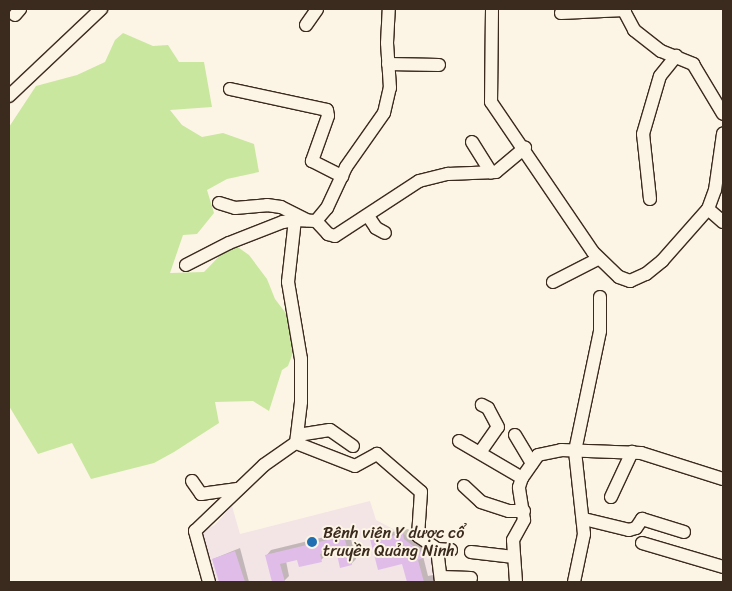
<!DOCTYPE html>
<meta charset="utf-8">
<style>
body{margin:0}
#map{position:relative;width:732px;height:591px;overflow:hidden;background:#fcf5e5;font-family:Sriracha,sans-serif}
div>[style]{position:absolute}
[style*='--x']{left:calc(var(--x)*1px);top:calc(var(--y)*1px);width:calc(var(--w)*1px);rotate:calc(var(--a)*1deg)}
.built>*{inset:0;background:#f3e4e6}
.green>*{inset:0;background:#c9e79f}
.shadow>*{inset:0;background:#0003}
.building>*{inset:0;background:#dfbde8}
.roads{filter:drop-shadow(1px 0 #3b2a1e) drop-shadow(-1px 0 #3b2a1e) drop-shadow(0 1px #3b2a1e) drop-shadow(0 -1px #3b2a1e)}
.minor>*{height:12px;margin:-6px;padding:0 6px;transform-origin:6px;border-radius:6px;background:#fcf5e5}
.dots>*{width:14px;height:14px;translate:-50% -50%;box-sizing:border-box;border:2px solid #fcf5e5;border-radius:50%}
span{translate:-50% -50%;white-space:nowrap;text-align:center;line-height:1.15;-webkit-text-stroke:4px #fcf5e5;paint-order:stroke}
.poi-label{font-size:16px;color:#3b2a1e}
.left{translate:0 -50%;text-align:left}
.frame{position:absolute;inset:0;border:10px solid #3b2a1e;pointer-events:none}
</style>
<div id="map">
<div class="built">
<div style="clip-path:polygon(370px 501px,376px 520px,435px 551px,439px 582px,216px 582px,201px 532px,215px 525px,232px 506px,240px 534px)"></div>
</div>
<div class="green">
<div style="clip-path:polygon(123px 33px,153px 46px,168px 45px,179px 62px,204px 62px,212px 107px,170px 110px,182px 125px,202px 137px,223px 133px,254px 144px,259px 172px,227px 179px,207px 190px,214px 213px,197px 234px,183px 235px,170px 273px,204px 272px,232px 243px,249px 255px,267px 279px,275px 299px,291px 320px,294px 350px,288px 366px,282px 370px,269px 411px,253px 401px,215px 402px,219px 423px,174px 452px,154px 463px,91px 479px,72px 443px,38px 454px,9px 406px,9px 127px,36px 86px,77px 75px,105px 62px,115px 40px)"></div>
</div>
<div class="shadow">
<div style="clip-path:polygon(408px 529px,426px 546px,427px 552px,423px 556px,428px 576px,438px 574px,442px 582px,408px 582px,403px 562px,371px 540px,376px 535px)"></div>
<div style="clip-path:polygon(349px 531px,356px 559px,351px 564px,337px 548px,325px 551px,326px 555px,321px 560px,298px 558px,286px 561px,289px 576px,284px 581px,273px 582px,266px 556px,271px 550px)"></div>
<div style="clip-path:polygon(240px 548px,249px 582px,220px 582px,213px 559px)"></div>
</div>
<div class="building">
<div style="clip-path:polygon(403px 534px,404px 539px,421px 552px,423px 558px,418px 560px,424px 582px,407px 582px,402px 564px,378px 570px,370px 539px)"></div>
<div style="clip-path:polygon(344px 536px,352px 565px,340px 568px,336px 550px,320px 554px,322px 562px,299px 567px,297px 560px,280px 564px,285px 582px,272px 582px,265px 555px)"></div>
<div style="clip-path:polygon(235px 551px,245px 582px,219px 582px,212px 559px)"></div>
</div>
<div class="roads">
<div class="minor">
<div style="--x:492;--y:9;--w:93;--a:90.6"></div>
<div style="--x:491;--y:102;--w:181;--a:55.8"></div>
<div style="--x:593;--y:252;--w:36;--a:44"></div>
<div style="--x:619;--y:277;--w:12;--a:20"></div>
<div style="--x:630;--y:281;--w:17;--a:-24"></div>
<div style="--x:646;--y:274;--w:21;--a:-39"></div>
<div style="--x:662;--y:261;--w:69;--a:-48.5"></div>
<div style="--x:708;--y:209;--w:20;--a:-70"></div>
<div style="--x:715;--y:190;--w:57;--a:-81.9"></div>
<div style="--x:623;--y:9;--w:24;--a:62"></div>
<div style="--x:634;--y:30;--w:34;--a:38"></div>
<div style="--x:661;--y:51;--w:35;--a:22"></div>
<div style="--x:693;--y:64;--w:58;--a:59"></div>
<div style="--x:561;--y:13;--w:64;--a:-2.7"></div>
<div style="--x:15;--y:15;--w:8;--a:-50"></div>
<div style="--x:306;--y:25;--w:19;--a:-55"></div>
<div style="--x:388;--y:64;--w:51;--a:1.1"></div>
<div style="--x:230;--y:89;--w:99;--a:12.2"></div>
<div style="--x:327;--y:110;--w:6;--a:81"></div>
<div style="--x:328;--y:116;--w:48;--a:109.6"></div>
<div style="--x:312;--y:161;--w:34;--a:27"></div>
<div style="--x:9;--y:96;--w:127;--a:-43.4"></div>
<div style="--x:472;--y:142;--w:36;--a:58"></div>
<div style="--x:650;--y:199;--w:65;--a:-96.1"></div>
<div style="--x:643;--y:134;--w:60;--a:-73.7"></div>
<div style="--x:660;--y:76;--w:26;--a:-51"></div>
<div style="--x:219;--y:203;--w:17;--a:17"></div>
<div style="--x:235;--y:208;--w:32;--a:-5"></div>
<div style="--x:267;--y:205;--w:14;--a:8"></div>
<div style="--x:281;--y:207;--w:29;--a:27"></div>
<div style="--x:708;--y:209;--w:20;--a:41"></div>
<div style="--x:368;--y:216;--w:14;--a:56"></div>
<div style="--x:376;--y:228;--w:10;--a:29"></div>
<div style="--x:316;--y:221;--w:18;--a:47"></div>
<div style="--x:328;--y:234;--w:7;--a:16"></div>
<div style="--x:335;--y:236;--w:100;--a:-33.2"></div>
<div style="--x:419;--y:181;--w:30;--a:-14"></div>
<div style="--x:448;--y:174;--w:48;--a:-2.4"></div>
<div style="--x:496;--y:172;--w:38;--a:-40"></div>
<div style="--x:186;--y:265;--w:48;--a:-27.1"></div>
<div style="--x:229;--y:243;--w:58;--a:-21.3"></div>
<div style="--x:283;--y:222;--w:12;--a:-9"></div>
<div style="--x:553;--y:282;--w:51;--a:-27.1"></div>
<div style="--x:298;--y:435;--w:32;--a:-9"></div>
<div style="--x:330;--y:430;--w:28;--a:35"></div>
<div style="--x:515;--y:435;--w:33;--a:59"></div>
<div style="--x:459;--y:441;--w:73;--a:30.4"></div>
<div style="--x:522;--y:478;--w:28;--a:-55"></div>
<div style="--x:538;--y:455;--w:24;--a:-12"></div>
<div style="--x:561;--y:450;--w:80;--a:2.1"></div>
<div style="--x:641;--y:453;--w:86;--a:17.6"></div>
<div style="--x:296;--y:443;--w:63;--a:21.3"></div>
<div style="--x:355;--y:466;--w:25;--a:-29"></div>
<div style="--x:377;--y:454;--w:58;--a:40.8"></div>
<div style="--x:421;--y:492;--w:44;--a:93.9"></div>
<div style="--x:418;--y:536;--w:23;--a:34"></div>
<div style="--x:437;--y:549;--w:33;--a:83"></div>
<div style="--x:481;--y:451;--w:29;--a:-55"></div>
<div style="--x:498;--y:427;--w:21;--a:-118"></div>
<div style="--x:488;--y:408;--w:7;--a:-153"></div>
<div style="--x:192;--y:481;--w:16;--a:55"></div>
<div style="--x:201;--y:494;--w:35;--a:-8"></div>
<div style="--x:464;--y:486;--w:23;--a:43"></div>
<div style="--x:481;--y:502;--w:29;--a:18"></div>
<div style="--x:509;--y:511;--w:15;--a:0"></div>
<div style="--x:611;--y:497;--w:50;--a:-65"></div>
<div style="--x:584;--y:519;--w:46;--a:13.7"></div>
<div style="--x:629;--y:530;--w:7;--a:-16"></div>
<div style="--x:636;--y:528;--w:11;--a:-56"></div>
<div style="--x:642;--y:519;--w:44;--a:17.2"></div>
<div style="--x:642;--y:543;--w:84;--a:16.5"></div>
<div style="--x:437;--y:549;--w:14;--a:4"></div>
<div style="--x:471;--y:552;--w:43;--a:6.6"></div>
<div style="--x:441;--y:577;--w:30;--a:2"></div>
<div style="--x:209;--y:582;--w:53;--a:-105.4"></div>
<div style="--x:195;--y:531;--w:95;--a:-43.7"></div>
<div style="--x:264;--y:465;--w:39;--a:-35"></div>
<div style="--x:296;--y:443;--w:41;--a:-83"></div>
<div style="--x:301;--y:402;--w:43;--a:-90"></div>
<div style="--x:301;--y:359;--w:78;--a:-99.6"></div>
<div style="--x:288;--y:282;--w:62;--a:-83.6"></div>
<div style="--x:295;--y:220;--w:21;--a:3"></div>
<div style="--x:316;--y:221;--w:17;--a:-50"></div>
<div style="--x:327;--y:208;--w:45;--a:-65.1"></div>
<div style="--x:346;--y:167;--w:66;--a:-54.9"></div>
<div style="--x:384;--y:113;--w:26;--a:-77"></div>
<div style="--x:390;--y:88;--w:45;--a:-93.8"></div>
<div style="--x:387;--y:43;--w:34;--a:-87"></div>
<div style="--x:516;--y:582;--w:42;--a:-94.1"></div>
<div style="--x:513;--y:540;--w:23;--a:-61"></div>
<div style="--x:524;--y:520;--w:33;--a:-99"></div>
<div style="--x:519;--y:487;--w:9;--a:-72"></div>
<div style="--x:574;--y:582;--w:49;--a:-78.2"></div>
<div style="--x:584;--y:534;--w:83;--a:-96.2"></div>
<div style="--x:575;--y:451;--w:123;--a:-78.2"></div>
<div style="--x:600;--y:331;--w:34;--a:-90"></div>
</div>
</div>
<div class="dots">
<div style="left:312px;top:542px;background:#1f6fb2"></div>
</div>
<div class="poi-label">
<span class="left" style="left:323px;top:542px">Bệnh viện Y dược cổ<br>truyền Quảng Ninh</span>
</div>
<div class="frame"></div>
</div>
